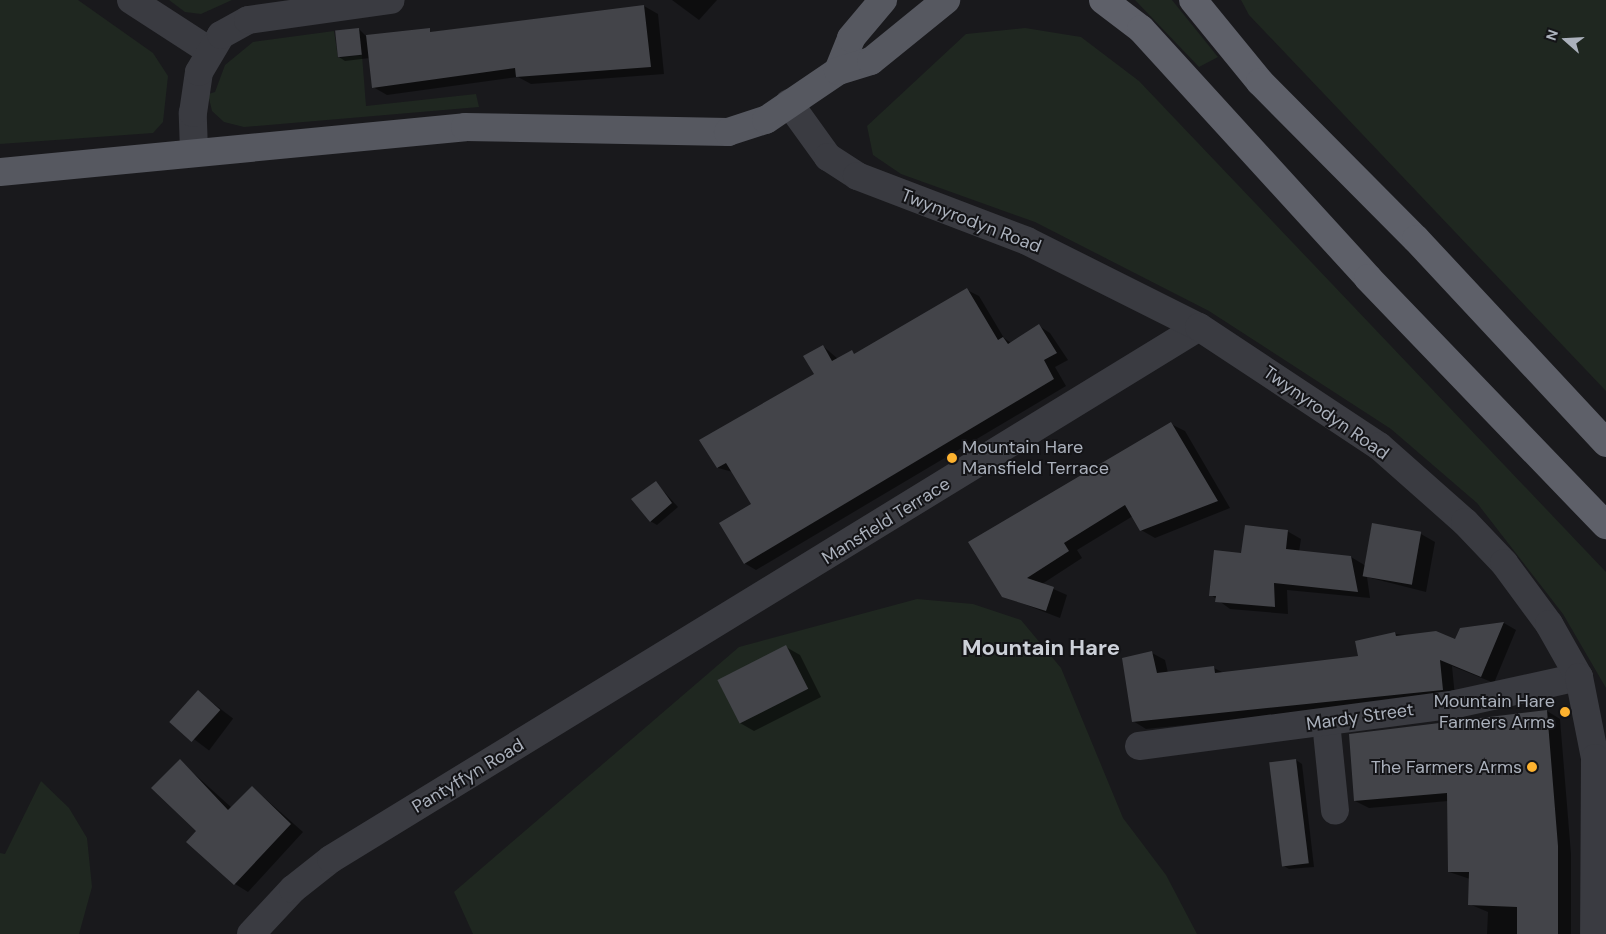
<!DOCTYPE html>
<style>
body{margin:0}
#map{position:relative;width:1606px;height:934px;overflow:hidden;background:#19191c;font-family:"DM Sans",sans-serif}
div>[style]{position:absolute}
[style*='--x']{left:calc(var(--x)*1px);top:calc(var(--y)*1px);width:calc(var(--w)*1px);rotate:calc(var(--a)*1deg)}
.green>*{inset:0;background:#1f2720}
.shadow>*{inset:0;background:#0007;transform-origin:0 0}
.building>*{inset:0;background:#434449;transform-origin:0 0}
.minor>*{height:28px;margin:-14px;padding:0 14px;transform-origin:14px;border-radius:14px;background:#3a3b41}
.tertiary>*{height:28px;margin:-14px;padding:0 14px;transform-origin:14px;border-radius:14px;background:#3a3b41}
.primary>*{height:28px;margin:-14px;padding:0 14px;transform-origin:14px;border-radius:14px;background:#565860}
.trunk>*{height:28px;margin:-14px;padding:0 14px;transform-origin:14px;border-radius:14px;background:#5e6069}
.dots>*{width:14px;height:14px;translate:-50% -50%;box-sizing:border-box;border:2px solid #141417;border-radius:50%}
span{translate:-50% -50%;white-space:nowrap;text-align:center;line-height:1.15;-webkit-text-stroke:4px #141417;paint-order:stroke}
.street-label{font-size:18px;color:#abb1bc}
.poi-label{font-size:18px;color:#abb1bc}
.left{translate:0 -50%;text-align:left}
.right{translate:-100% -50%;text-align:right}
.district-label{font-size:22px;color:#ccd0d8;font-weight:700}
.north{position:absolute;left:1541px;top:15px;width:50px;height:50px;-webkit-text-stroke:4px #141417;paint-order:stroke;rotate:289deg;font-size:14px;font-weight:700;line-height:20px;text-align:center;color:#abb1bc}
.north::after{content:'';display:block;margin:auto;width:18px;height:22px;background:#abb1bc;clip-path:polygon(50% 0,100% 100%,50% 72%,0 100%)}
</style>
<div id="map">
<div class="green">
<div style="clip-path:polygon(0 0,78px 0,153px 53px,168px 76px,163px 122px,153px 133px,0 144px)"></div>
<div style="clip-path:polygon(169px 0,232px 0,201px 14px,185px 12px)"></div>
<div style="clip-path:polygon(1135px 0,1172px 0,1218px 57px,1199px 67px)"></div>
<div style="clip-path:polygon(1241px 0,1606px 0,1606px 391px,1249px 15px)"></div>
<div style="clip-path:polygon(1025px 28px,1081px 37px,1139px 81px,1606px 572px,1606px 688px,1563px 614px,1477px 503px,1391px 429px,1209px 311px,1035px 222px,901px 174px,873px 155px,867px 126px,966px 34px)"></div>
<div style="clip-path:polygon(334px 31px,338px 58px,362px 55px,366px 106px,476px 94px,479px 107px,244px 127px,224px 122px,212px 111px,208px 94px,215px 92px,225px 65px,253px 42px)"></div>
<div style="clip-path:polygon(917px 599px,973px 604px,1021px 620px,1061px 668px,1123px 818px,1166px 875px,1197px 934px,473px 934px,454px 892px,739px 647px)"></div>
<div style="clip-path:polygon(41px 781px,69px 808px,87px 838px,92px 887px,79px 934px,0 934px,0 853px,5px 854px)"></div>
</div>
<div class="shadow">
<div style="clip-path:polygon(672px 0,717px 0,699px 20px)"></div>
<div style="clip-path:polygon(644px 6px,658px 14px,664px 74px,531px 84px,518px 77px,387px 95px,373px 87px,370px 58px,345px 61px,339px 57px,359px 29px,366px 36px,434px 32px)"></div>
<div style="clip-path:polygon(967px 290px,979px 296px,1004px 338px,1011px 343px,1039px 326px,1050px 333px,1068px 360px,1055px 367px,1066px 386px,756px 570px,744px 563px,753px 505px,733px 472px,718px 468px,701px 441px,815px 375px,823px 346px,838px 359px,856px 354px)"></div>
<div style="clip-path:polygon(1171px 424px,1185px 431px,1230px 508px,1155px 538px,1141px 530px,1133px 516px,1077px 550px,1082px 558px,1042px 584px,1067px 595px,1060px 618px,1003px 596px)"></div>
<div style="clip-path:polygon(656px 483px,678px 507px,657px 525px,650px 521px)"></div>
<div style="clip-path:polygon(1373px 525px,1421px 534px,1435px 542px,1426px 592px,1367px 577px,1370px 598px,1287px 590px,1288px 614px,1230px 609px,1211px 595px,1243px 555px,1287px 531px,1301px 539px,1299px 552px,1351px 557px,1366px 566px)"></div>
<div style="clip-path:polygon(1504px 623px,1516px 630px,1494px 683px,1452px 666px,1455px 697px,1146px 729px,1133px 721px,1152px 653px,1165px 660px,1168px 673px,1214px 668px,1224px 673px,1359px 658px,1395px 634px,1456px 640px,1461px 629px)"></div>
<div style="clip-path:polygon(786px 647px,800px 655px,821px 697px,754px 731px,740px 723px)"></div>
<div style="left:198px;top:692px;width:44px;height:40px;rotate:37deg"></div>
<div style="clip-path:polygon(1547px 711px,1560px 719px,1571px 854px,1571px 934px,1487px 934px,1488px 912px,1469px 904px,1470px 879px,1449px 872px,1448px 801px,1369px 808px,1355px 801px,1350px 735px)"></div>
<div style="clip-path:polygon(1296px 760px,1302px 764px,1314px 867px,1289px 869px,1282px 865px)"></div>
<div style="clip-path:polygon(180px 761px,232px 808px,252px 787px,303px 832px,248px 892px,235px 884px,198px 831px)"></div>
</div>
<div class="building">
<div style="clip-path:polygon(644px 5px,651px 67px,516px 77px,515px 68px,372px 88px,366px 35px,430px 28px,430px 32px)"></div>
<div style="left:359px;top:28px;width:27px;height:24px;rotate:84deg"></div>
<div style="clip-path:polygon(967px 288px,998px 340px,1003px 337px,1008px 344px,1039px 324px,1057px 353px,1044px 360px,1054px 379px,744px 564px,719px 523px,751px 504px,726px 463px,717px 468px,699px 440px,814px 374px,803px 356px,823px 345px,832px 361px,852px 350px,854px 354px)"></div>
<div style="clip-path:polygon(1171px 422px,1218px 501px,1140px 531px,1125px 505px,1064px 543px,1069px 551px,1027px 578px,1054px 587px,1046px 611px,1002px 597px,968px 542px)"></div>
<div style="clip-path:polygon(656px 481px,672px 503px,650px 522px,631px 499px)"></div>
<div style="left:1372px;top:523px;width:50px;height:54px;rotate:10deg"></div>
<div style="clip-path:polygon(1245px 525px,1288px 530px,1286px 549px,1351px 556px,1358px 592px,1274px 583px,1275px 607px,1215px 602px,1216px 596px,1209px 596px,1214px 550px,1241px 553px)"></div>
<div style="clip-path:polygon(1504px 622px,1481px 677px,1440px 660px,1443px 690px,1132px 722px,1122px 658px,1152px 651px,1157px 673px,1214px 666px,1215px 673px,1358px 656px,1355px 641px,1395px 632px,1396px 636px,1436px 631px,1455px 639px,1460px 628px)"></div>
<div style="left:786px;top:645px;width:49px;height:77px;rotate:63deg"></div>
<div style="left:198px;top:690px;width:30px;height:43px;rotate:42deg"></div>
<div style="clip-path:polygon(1547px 710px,1558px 846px,1558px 934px,1517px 934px,1517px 907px,1468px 905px,1469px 872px,1448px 872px,1447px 793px,1354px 801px,1349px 734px)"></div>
<div style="clip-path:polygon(180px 759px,228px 810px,252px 786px,291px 824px,234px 885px,186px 842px,196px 831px,151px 788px)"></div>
<div style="left:1296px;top:759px;width:105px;height:27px;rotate:83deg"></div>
</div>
<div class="minor">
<div style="--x:131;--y:0;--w:92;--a:33"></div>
<div style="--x:194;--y:151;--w:38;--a:-92"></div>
<div style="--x:193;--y:113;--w:41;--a:-81.7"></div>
<div style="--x:199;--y:72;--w:43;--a:-59.3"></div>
<div style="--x:221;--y:35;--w:31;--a:-29"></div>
<div style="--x:248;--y:20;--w:144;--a:-8"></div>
<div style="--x:1326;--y:722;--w:89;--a:84.2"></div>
<div style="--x:1139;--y:746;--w:320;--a:-7.5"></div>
<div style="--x:1456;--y:704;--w:126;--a:-12.4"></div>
<div style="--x:251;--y:934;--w:62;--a:-47"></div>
<div style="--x:293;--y:889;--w:48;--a:-38.3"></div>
<div style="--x:331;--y:859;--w:1018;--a:-31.5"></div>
</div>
<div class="tertiary">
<div style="--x:789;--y:103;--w:67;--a:54.2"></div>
<div style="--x:828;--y:157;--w:35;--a:33"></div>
<div style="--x:857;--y:176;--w:182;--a:20.9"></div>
<div style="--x:1027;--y:241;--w:192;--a:26.6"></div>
<div style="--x:1199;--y:327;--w:216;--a:33.5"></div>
<div style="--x:1379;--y:446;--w:115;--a:41.5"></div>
<div style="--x:1465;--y:522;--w:57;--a:46.4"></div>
<div style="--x:1504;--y:563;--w:76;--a:53.6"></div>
<div style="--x:1549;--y:624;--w:61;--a:60.5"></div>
<div style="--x:1579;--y:677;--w:83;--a:78.8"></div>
<div style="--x:1595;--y:758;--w:176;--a:90.3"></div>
</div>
<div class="primary">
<div style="--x:838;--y:71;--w:35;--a:-68"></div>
<div style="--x:851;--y:38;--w:50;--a:-49.9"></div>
<div style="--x:0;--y:172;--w:467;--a:-5.5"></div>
<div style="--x:465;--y:127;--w:263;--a:1.1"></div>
<div style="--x:728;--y:132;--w:40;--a:-18"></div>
<div style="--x:766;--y:120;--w:87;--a:-34.2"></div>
<div style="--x:838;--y:71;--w:34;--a:-17"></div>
<div style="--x:871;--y:61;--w:97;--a:-39.1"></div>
</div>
<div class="trunk">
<div style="--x:1103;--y:0;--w:48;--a:37.3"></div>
<div style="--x:1141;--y:29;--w:337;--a:47.6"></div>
<div style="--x:1368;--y:278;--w:343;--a:46.1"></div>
<div style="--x:1193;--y:0;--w:106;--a:50.7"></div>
<div style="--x:1260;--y:82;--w:221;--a:45.2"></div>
<div style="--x:1416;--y:239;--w:279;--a:47"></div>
</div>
<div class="dots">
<div style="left:952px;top:458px;background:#fdb22f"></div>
<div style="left:1565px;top:712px;background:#fdb22f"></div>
<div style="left:1532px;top:767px;background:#fdb22f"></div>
</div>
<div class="street-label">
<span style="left:971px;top:221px;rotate:21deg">Twynyrodyn Road</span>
<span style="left:1326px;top:413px;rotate:35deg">Twynyrodyn Road</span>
<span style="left:886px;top:521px;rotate:-32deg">Mansfield Terrace</span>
<span style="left:1360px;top:717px;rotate:-8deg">Mardy Street</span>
<span style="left:468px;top:776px;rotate:-31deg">Pantyffyn Road</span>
</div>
<div class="poi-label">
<span class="left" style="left:962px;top:458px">Mountain Hare<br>Mansfield Terrace</span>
<span class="right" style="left:1555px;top:712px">Mountain Hare<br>Farmers Arms</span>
<span class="right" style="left:1522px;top:767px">The Farmers Arms</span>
</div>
<div class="district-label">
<span style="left:1041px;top:648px">Mountain Hare</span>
</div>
<div class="north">N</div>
</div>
